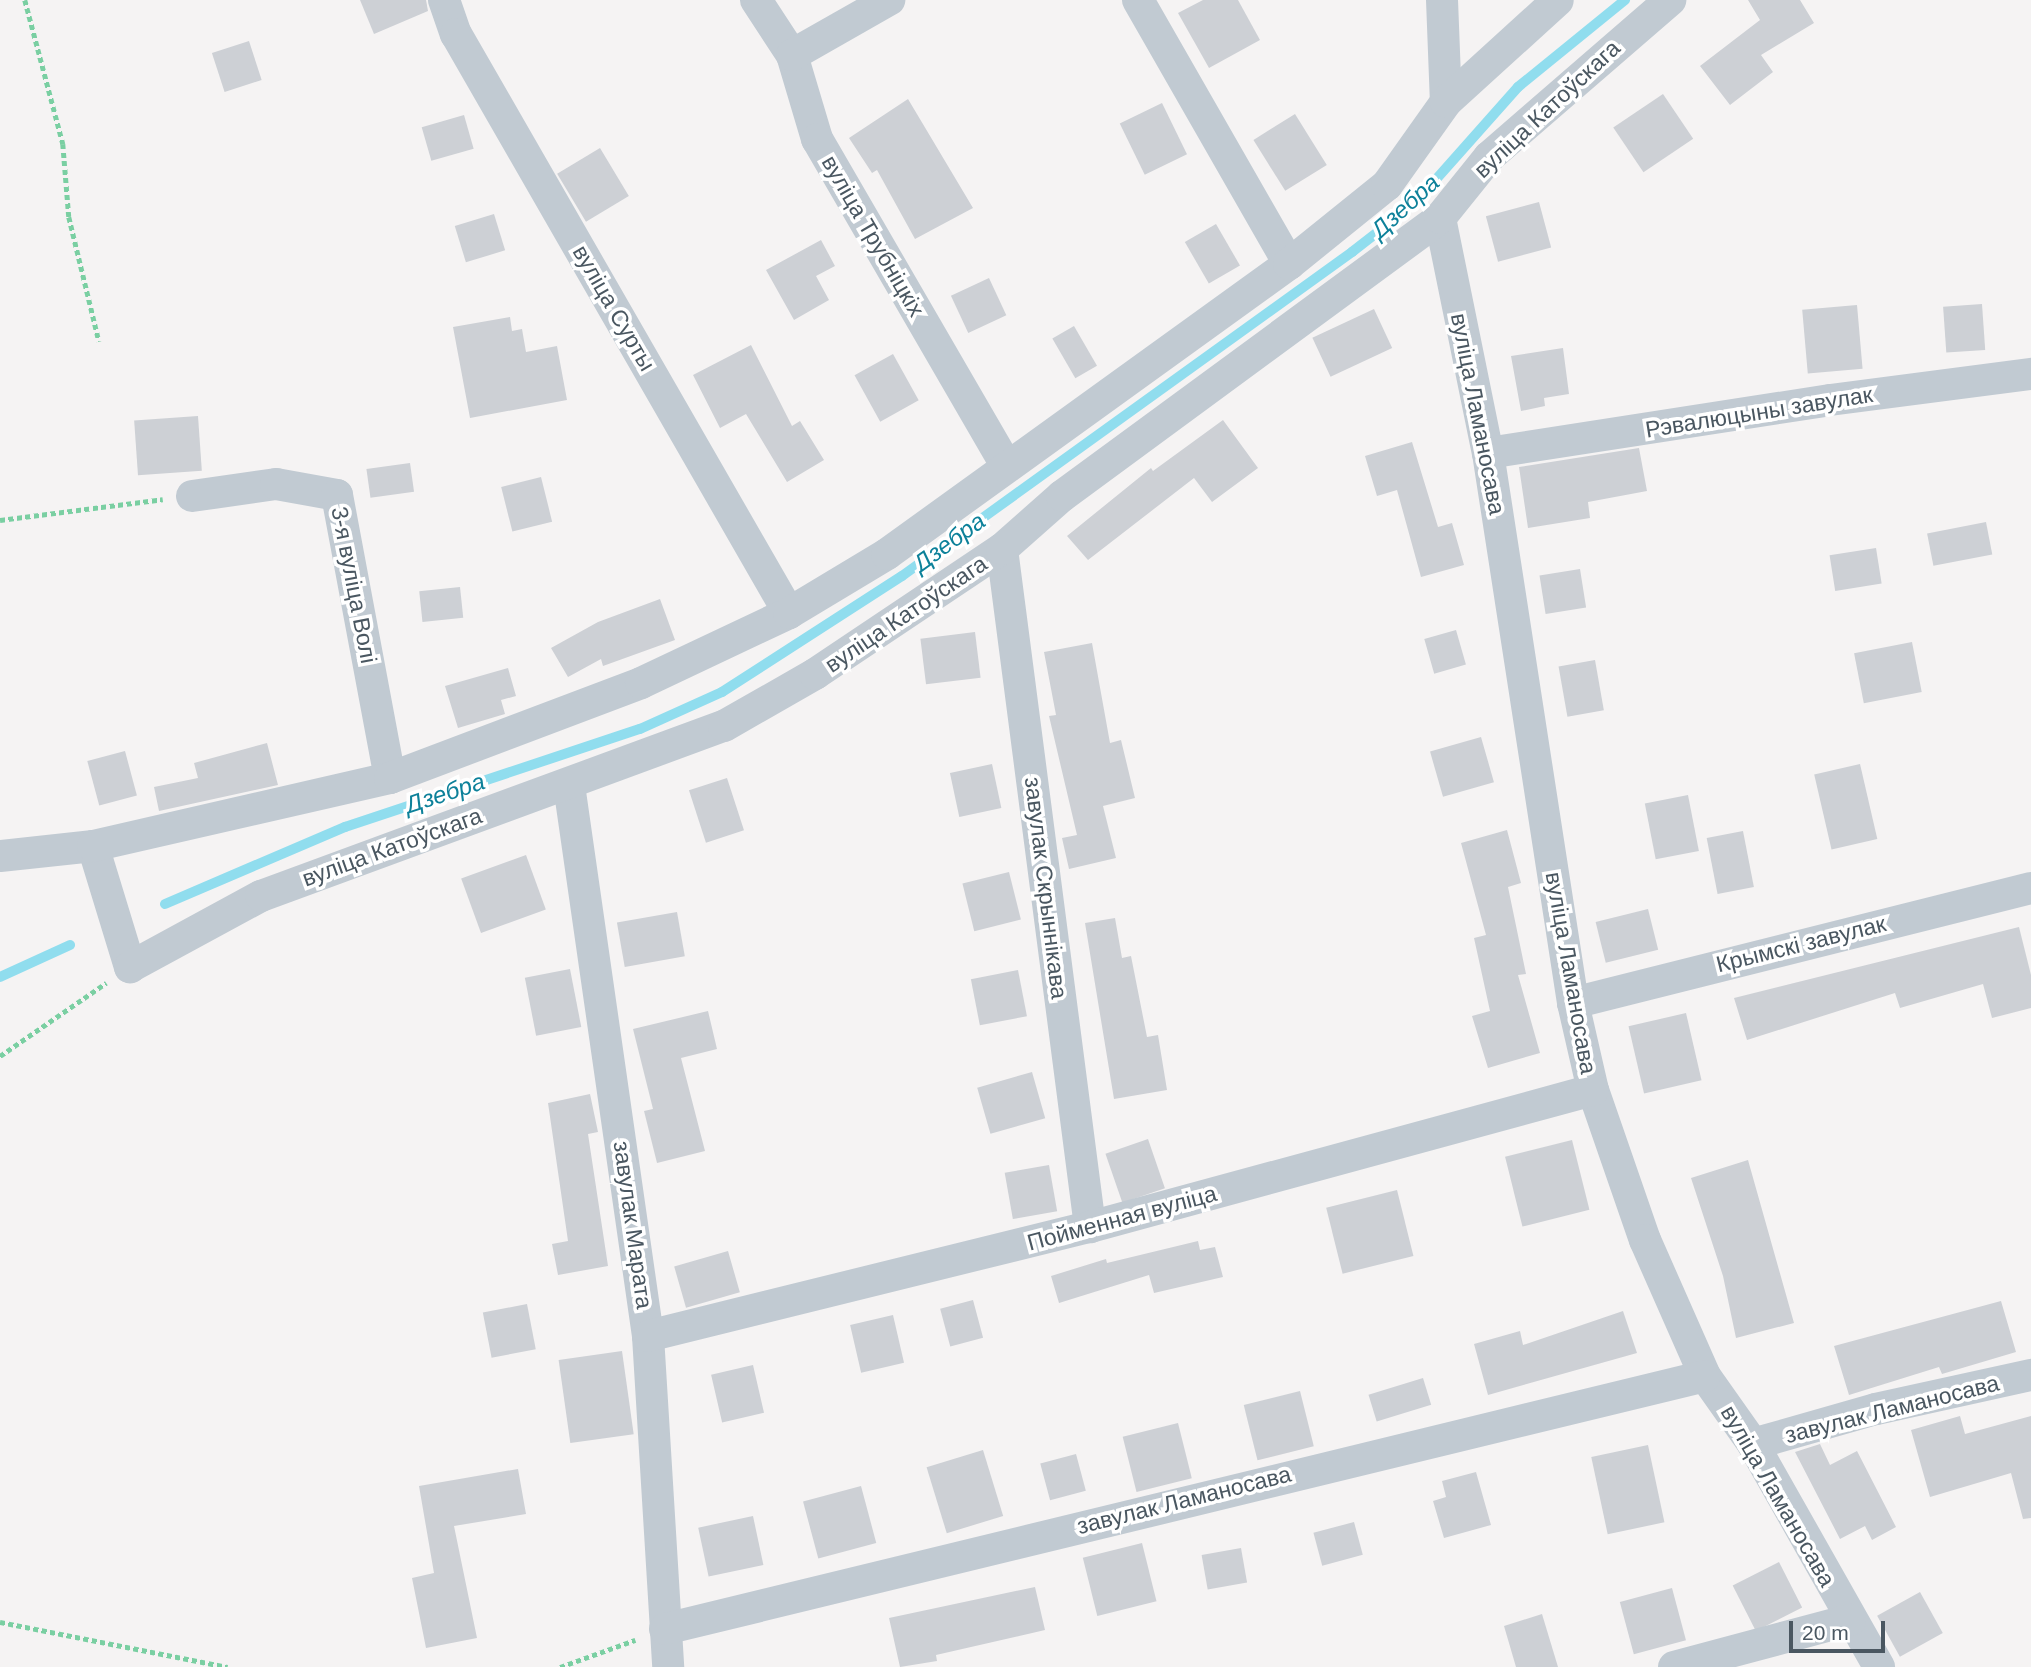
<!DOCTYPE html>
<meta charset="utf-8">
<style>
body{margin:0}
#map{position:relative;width:2031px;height:1667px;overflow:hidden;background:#f5f3f3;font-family:Arial,sans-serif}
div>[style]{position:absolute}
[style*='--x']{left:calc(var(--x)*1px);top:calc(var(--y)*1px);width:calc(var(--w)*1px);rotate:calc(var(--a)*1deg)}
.stream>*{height:10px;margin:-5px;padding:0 5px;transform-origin:5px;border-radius:5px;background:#90ddee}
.building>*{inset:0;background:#cdd0d5;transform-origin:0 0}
.path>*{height:4.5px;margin-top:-2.25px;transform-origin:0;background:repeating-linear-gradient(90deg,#7acfa2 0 5px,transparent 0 8.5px)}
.minor>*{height:32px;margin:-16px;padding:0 16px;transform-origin:16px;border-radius:16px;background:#c1cad2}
span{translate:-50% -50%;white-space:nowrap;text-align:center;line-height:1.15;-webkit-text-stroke:7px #fff;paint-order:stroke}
.street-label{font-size:23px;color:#4a5761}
.water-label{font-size:24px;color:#0d819a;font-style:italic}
.scale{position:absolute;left:1789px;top:1621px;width:96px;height:32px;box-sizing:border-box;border:4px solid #4a5761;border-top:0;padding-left:9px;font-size:21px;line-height:24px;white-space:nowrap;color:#4a5761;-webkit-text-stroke:5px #fff;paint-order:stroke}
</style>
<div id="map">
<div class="stream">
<div style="--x:165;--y:904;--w:196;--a:-23.2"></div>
<div style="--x:345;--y:827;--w:311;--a:-18.4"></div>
<div style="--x:640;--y:729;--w:90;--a:-24.3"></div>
<div style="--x:722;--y:692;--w:214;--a:-32.8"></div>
<div style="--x:902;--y:576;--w:555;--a:-35.75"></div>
<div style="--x:1352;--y:252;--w:80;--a:-37.9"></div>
<div style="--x:1415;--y:203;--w:155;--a:-48.4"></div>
<div style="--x:1518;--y:87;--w:138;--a:-39.1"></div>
<div style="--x:0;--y:977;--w:77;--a:-24.6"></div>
</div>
<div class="building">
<div style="clip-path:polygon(360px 0,426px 0,428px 11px,374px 34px)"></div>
<div style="clip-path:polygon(1203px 0,1238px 0,1260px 40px,1209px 68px,1178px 13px)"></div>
<div style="clip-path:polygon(1748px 0,1800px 0,1814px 23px,1761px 55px,1773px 72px,1730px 105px,1700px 66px,1760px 20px)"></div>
<div style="left:249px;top:41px;width:41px;height:39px;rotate:72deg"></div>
<div style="left:1663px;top:94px;width:54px;height:60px;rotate:56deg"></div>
<div style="clip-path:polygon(908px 99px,973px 208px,915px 239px,877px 170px,872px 173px,849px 138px)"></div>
<div style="left:1162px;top:103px;width:57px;height:47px;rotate:64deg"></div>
<div style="left:1295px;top:114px;width:60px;height:49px;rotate:58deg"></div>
<div style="left:464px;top:115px;width:35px;height:44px;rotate:74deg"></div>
<div style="left:600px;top:148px;width:56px;height:50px;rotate:59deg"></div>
<div style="left:1539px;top:202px;width:47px;height:55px;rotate:75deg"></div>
<div style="left:494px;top:214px;width:38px;height:41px;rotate:73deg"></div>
<div style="left:1216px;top:224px;width:48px;height:36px;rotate:60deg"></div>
<div style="clip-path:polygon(821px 240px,835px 266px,816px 276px,829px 300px,794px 320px,766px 270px)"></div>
<div style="left:989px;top:278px;width:41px;height:42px;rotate:65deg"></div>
<div style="left:1982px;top:304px;width:46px;height:39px;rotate:86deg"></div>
<div style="left:1857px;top:305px;width:64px;height:55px;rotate:85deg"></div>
<div style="left:1374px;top:309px;width:43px;height:68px;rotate:65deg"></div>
<div style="clip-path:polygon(510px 317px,512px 331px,522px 329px,526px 352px,557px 346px,567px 400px,470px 418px,453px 327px)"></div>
<div style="left:1074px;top:326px;width:46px;height:25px;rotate:60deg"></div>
<div style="clip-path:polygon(751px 345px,792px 426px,800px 421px,824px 460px,787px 482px,746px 414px,720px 428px,693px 375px)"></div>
<div style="clip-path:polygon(1563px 348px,1569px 394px,1544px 398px,1545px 406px,1521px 411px,1511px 356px)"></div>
<div style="left:893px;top:354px;width:53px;height:44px;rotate:61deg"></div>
<div style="left:198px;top:416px;width:55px;height:64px;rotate:86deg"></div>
<div style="clip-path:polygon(1223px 420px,1258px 468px,1212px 502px,1194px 478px,1088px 560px,1067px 536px,1151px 468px,1153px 471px)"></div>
<div style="clip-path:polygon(1412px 442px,1438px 527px,1452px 523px,1464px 565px,1421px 577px,1397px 490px,1377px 496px,1365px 456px)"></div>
<div style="clip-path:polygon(1639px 448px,1647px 491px,1588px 502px,1590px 518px,1528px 528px,1519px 467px)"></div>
<div style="left:410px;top:463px;width:29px;height:44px;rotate:82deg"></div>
<div style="left:541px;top:477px;width:46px;height:41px;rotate:76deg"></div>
<div style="left:1986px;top:522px;width:33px;height:60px;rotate:79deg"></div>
<div style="left:1876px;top:548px;width:36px;height:47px;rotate:81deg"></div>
<div style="left:1580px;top:569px;width:39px;height:41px;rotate:81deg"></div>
<div style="left:460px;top:587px;width:31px;height:41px;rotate:84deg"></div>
<div style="clip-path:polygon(660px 599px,675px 640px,603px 666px,601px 659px,568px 677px,551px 648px,598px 622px)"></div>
<div style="left:1456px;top:630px;width:36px;height:33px;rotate:74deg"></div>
<div style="left:975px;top:632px;width:46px;height:55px;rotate:83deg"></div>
<div style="left:1912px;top:642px;width:51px;height:59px;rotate:79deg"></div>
<div style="clip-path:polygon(1092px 643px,1110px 743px,1121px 740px,1135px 798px,1103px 806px,1116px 858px,1069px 869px,1062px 838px,1077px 835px,1049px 716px,1056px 715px,1044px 652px)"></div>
<div style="left:1595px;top:660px;width:51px;height:37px;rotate:80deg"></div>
<div style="clip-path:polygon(508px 668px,516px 696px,501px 700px,505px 714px,458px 728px,445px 686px)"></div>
<div style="left:1481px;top:737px;width:47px;height:53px;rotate:74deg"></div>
<div style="clip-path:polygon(267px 743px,278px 785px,159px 811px,154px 787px,198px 778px,194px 763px)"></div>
<div style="left:125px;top:751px;width:46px;height:39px;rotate:75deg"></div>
<div style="left:992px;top:764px;width:45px;height:43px;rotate:78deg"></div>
<div style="left:1860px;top:764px;width:77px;height:47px;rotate:77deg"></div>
<div style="left:727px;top:778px;width:55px;height:40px;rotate:72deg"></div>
<div style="left:1688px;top:795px;width:57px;height:44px;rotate:79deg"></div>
<div style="clip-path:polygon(1507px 830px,1521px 883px,1508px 887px,1526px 974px,1518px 975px,1540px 1053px,1488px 1068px,1472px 1016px,1490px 1011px,1474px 938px,1486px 935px,1461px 843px)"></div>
<div style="left:1743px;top:831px;width:57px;height:37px;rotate:79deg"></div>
<div style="left:526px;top:855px;width:58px;height:69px;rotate:70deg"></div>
<div style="left:1009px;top:872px;width:49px;height:48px;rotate:76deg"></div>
<div style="left:1648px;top:909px;width:42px;height:54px;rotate:76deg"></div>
<div style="left:677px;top:912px;width:45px;height:61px;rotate:80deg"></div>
<div style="clip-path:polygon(1115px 918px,1122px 958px,1131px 956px,1147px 1037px,1158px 1035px,1167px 1090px,1114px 1099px,1085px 923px)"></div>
<div style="clip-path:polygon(2019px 927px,2031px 975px,2031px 1008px,1992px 1018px,1983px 984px,1900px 1008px,1895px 993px,1747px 1040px,1734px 998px)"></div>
<div style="left:570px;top:969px;width:59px;height:46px;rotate:79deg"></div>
<div style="left:1018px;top:970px;width:47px;height:48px;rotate:79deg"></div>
<div style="clip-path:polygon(708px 1011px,717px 1049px,681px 1058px,705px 1151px,657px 1163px,644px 1111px,653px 1109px,633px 1029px)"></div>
<div style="left:1686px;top:1013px;width:69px;height:59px;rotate:77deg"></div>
<div style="left:1032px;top:1072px;width:48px;height:57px;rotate:74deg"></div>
<div style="clip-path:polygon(590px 1094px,598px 1132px,588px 1134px,608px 1266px,558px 1275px,552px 1244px,568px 1241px,548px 1103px)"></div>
<div style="left:1148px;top:1139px;width:52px;height:45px;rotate:71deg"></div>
<div style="left:1572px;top:1140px;width:72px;height:69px;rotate:76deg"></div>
<div style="clip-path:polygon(1748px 1160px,1794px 1323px,1736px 1338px,1723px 1276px,1691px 1178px)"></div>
<div style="left:1049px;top:1165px;width:47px;height:45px;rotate:80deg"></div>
<div style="left:1397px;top:1190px;width:68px;height:73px;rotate:76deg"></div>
<div style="clip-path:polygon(1198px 1241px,1200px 1250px,1215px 1247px,1223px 1277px,1154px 1293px,1149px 1275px,1059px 1303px,1051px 1276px,1106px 1259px,1107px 1263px)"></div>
<div style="left:728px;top:1251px;width:43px;height:56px;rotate:74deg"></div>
<div style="left:973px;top:1300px;width:39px;height:34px;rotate:75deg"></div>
<div style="clip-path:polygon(2001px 1301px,2016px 1352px,1942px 1374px,1939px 1367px,1849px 1395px,1834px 1346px)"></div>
<div style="left:527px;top:1304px;width:46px;height:45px;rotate:79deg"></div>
<div style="clip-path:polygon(1623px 1311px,1637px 1353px,1488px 1395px,1474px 1344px,1520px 1331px,1523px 1345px)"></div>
<div style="left:893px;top:1315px;width:49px;height:44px;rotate:77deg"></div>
<div style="left:622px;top:1351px;width:84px;height:64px;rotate:82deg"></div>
<div style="left:753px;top:1365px;width:49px;height:43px;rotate:77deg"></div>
<div style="left:1423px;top:1378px;width:28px;height:57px;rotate:73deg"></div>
<div style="left:1300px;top:1391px;width:57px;height:58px;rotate:76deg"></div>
<div style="clip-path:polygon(1960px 1416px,1965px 1434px,2031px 1416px,2031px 1518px,2023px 1519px,2011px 1473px,1930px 1497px,1911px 1430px)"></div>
<div style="left:1178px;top:1423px;width:57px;height:57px;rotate:76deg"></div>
<div style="clip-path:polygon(1820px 1444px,1830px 1465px,1857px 1451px,1896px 1527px,1872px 1540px,1865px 1526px,1840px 1539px,1795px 1452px)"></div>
<div style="left:1648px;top:1445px;width:79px;height:58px;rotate:78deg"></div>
<div style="left:983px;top:1450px;width:69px;height:59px;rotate:73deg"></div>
<div style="left:1076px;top:1454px;width:38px;height:37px;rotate:75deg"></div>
<div style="clip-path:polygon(518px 1469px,526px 1514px,454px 1526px,477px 1638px,426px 1648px,412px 1578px,434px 1573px,419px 1486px)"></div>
<div style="clip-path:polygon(1476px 1472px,1491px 1525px,1444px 1538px,1433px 1501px,1446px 1497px,1442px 1481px)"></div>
<div style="left:861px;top:1486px;width:59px;height:60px;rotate:75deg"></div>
<div style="left:753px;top:1516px;width:50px;height:56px;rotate:78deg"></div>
<div style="left:1354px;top:1522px;width:34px;height:42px;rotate:75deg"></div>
<div style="left:1142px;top:1543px;width:60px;height:61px;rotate:76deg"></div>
<div style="left:1241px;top:1548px;width:35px;height:40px;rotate:80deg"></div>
<div style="left:1779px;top:1562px;width:51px;height:52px;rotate:63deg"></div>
<div style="clip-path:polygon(1035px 1587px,1045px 1630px,936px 1655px,937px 1661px,900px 1667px,889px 1618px)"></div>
<div style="left:1672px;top:1588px;width:54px;height:54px;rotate:75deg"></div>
<div style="left:1920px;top:1592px;width:47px;height:49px;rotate:61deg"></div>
<div style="clip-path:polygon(1542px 1614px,1558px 1667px,1516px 1667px,1504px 1626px)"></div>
</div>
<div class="path">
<div style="--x:25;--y:0;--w:149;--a:75.2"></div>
<div style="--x:63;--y:144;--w:73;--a:85.3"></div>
<div style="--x:69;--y:217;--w:128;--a:76.4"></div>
<div style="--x:0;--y:520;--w:164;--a:-7.3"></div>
<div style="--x:0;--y:1056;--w:129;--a:-34.6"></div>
<div style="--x:0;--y:1622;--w:232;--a:11.2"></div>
<div style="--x:560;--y:1667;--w:80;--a:-19.8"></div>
</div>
<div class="minor">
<div style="--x:444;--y:0;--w:36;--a:71"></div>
<div style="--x:456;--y:34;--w:668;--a:60.1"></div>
<div style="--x:756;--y:0;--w:66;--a:56.8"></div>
<div style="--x:792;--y:55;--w:88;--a:73.4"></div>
<div style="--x:817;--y:139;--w:377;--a:59.9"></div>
<div style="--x:1138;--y:0;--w:304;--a:60.2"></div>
<div style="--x:1442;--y:0;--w:102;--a:87.8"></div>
<div style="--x:792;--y:55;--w:112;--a:-29.6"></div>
<div style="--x:1440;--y:218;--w:240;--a:78.5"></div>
<div style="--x:1488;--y:453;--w:557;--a:81.21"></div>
<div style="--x:1573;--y:1003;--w:89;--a:77.1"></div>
<div style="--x:1593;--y:1090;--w:159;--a:70.9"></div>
<div style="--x:1645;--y:1240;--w:149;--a:66.2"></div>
<div style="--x:1705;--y:1376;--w:83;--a:54.8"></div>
<div style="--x:1753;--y:1444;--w:256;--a:60.5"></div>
<div style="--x:1488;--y:453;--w:346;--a:-8.8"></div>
<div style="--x:1830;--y:400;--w:203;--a:-7.4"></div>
<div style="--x:192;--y:496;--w:85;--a:-8.1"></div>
<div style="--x:276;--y:484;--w:62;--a:10.2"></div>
<div style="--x:337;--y:495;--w:288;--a:79.4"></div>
<div style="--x:1002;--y:549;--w:684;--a:82.6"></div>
<div style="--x:569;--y:785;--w:557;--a:81.84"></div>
<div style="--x:648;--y:1336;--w:332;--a:86.5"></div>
<div style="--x:93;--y:846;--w:127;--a:73"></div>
<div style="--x:130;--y:967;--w:149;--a:-28.5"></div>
<div style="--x:261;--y:896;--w:493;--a:-20.2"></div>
<div style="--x:724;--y:726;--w:105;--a:-29.7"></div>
<div style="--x:815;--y:674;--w:225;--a:-33.8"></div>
<div style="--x:1002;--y:549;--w:80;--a:-41.5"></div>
<div style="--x:1062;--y:496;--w:469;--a:-36.3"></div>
<div style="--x:1440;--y:218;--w:78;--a:-51.2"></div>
<div style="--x:1489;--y:157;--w:240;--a:-40.9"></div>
<div style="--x:0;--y:856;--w:94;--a:-6.1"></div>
<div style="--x:93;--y:846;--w:305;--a:-12.9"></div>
<div style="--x:390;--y:778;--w:268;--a:-20.7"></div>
<div style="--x:641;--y:683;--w:164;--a:-25.3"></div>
<div style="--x:789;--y:613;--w:114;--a:-31"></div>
<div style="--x:887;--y:554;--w:496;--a:-35.8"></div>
<div style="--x:1289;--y:264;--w:126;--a:-38.9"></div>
<div style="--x:1387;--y:185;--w:102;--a:-54.6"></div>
<div style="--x:1446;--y:102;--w:151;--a:-42.3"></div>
<div style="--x:1573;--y:1003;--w:472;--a:-14.1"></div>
<div style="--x:648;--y:1336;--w:455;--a:-13.9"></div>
<div style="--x:1090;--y:1227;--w:521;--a:-15.24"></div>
<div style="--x:1753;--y:1444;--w:128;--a:-15.9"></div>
<div style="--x:1876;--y:1409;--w:159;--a:-12.4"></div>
<div style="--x:665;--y:1629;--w:1070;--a:-13.67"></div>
<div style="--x:1674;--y:1667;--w:182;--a:-15"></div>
</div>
<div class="street-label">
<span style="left:1547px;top:109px;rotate:-43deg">вуліца Катоўскага</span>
<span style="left:873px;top:236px;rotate:60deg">вуліца Трубніцкіх</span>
<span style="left:614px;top:308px;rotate:60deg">вуліца Сурты</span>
<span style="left:1759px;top:412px;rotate:-9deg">Рэвалюцыны завулак</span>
<span style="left:1478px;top:414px;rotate:79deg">вуліца Ламаносава</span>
<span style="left:354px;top:585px;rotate:79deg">3-я вуліца Волі</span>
<span style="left:906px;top:614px;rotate:-34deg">вуліца Катоўскага</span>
<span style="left:392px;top:847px;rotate:-20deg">вуліца Катоўскага</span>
<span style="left:1046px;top:888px;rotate:83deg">завулак Скрыннікава</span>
<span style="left:1801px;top:944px;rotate:-14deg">Крымскі завулак</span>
<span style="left:1571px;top:973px;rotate:80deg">вуліца Ламаносава</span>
<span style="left:1122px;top:1218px;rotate:-15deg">Пойменная вуліца</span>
<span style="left:633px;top:1225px;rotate:82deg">завулак Марата</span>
<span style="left:1892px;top:1409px;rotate:-14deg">завулак Ламаносава</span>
<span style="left:1778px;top:1496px;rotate:60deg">вуліца Ламаносава</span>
<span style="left:1184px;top:1500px;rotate:-14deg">завулак Ламаносава</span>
</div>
<div class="water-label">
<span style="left:1405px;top:206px;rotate:-42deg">Дзебра</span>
<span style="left:949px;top:542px;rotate:-36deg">Дзебра</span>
<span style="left:445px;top:793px;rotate:-18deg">Дзебра</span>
</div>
<div class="scale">20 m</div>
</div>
